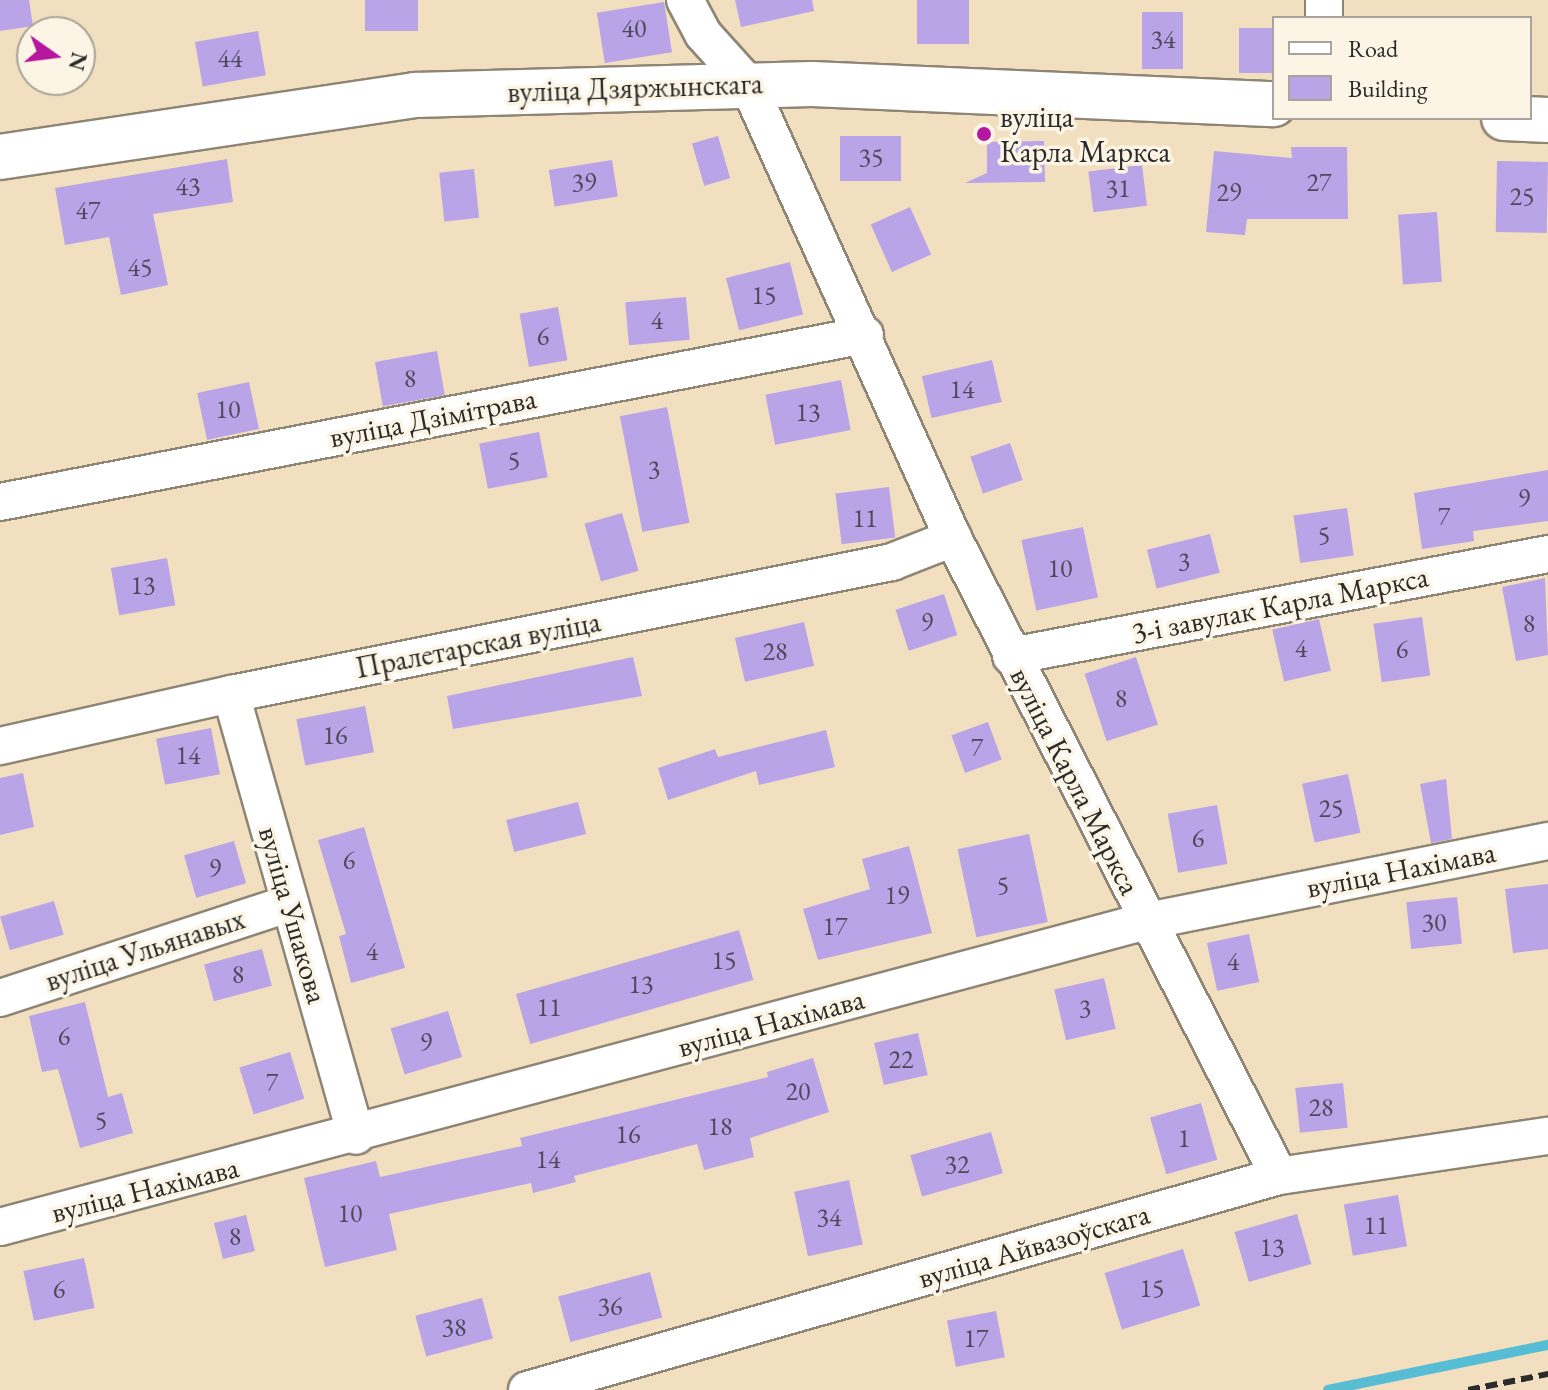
<!DOCTYPE html>
<meta charset="utf-8">
<style>
body{margin:0}
#map{position:relative;width:1548px;height:1390px;overflow:hidden;background:#f2dfbf;font-family:"EB Garamond",serif}
div>[style]{position:absolute}
[style*='--x']{left:calc(var(--x)*1px);top:calc(var(--y)*1px);width:calc(var(--w)*1px);rotate:calc(var(--a)*1deg)}
.stream>*{height:10px;margin:-5px;padding:0 5px;transform-origin:5px;border-radius:5px;background:#57bdd4}
.building>*{inset:0;background:#baa4e8;transform-origin:0 0}
.roads{filter:drop-shadow(2px 0 #8e8575) drop-shadow(-2px 0 #8e8575) drop-shadow(0 2px #8e8575) drop-shadow(0 -2px #8e8575)}
.minor>*{height:36px;margin:-18px;padding:0 18px;transform-origin:18px;border-radius:18px;background:#fff}
.tertiary>*{height:44px;margin:-22px;padding:0 22px;transform-origin:22px;border-radius:22px;background:#fff}
.rail>*{height:6px;margin-top:-3px;transform-origin:0;background:repeating-linear-gradient(90deg,#2b2b2b 0 12px,transparent 0 18px)}
.dots>*{width:22px;height:22px;translate:-50% -50%;box-sizing:border-box;border:4px solid #fcf5e5;border-radius:50%}
span{translate:-50% -50%;white-space:nowrap;text-align:center;line-height:1.15;-webkit-text-stroke:7px #fcf5e5;paint-order:stroke}
.number-label{font-size:26px;color:#4f495a}
.number-label span{-webkit-text-stroke-width:0}
.street-label{font-size:30px;color:#2b2b2b}
.poi-label{font-size:30px;color:#2b2b2b}
.left{translate:0 -50%;text-align:left}
.legend{position:absolute;left:1272px;top:16px;width:260px;height:104px;box-sizing:border-box;background:#fcf5e5;border:2px solid #a8a49b;margin:0;padding:10px 14px;list-style:none;font-size:24px;color:#2b2b2b}
.legend li{display:flex;align-items:center;gap:16px;height:40px}
.legend b{width:40px;border:2px solid #a8a49b}
.north{position:absolute;left:16px;top:16px;width:80px;height:80px;box-sizing:border-box;background:#fcf5e5;border:2px solid #a8a49b;border-radius:50%;rotate:104deg;font-size:22px;font-weight:700;line-height:32px;text-align:center;color:#2b2b2b}
.north::after{content:'';display:block;margin:auto;width:28px;height:36px;background:#b5179e;clip-path:polygon(50% 0,100% 100%,50% 72%,0 100%)}
</style>
<div id="map">
<div class="stream">
<div style="--x:1328;--y:1390;--w:225;--a:-11.6"></div>
</div>
<div class="building">
<div style="clip-path:polygon(0 0,29px 0,33px 26px,0 31px)"></div>
<div style="left:365px;top:0;width:53px;height:31px"></div>
<div style="clip-path:polygon(735px 0,812px 0,814px 11px,741px 27px)"></div>
<div style="left:917px;top:0;width:52px;height:44px"></div>
<div style="left:664px;top:2px;width:51px;height:68px;rotate:81deg"></div>
<div style="left:1142px;top:12px;width:41px;height:57px"></div>
<div style="left:1274px;top:28px;width:45px;height:35px;rotate:90deg"></div>
<div style="left:258px;top:31px;width:45px;height:64px;rotate:80deg"></div>
<div style="left:718px;top:136px;width:44px;height:27px;rotate:74deg"></div>
<div style="left:840px;top:136px;width:61px;height:45px"></div>
<div style="clip-path:polygon(1044px 141px,1045px 182px,965px 183px,987px 173px,987px 142px)"></div>
<div style="clip-path:polygon(1291px 147px,1347px 147px,1348px 219px,1247px 219px,1245px 235px,1206px 232px,1214px 151px,1292px 158px)"></div>
<div style="clip-path:polygon(227px 159px,233px 202px,153px 214px,168px 285px,121px 295px,109px 237px,65px 245px,55px 188px)"></div>
<div style="left:612px;top:160px;width:37px;height:64px;rotate:81deg"></div>
<div style="left:1497px;top:161px;width:51px;height:71px;rotate:1deg"></div>
<div style="left:1142px;top:165px;width:41px;height:54px;rotate:83deg"></div>
<div style="left:474px;top:169px;width:49px;height:35px;rotate:84deg"></div>
<div style="left:910px;top:207px;width:52px;height:43px;rotate:66deg"></div>
<div style="left:1437px;top:212px;width:70px;height:39px;rotate:86deg"></div>
<div style="left:790px;top:262px;width:54px;height:66px;rotate:76deg"></div>
<div style="left:686px;top:297px;width:43px;height:61px;rotate:85deg"></div>
<div style="left:558px;top:307px;width:54px;height:39px;rotate:80deg"></div>
<div style="left:437px;top:351px;width:45px;height:63px;rotate:80deg"></div>
<div style="left:992px;top:360px;width:43px;height:72px;rotate:77deg"></div>
<div style="left:841px;top:380px;width:51px;height:77px;rotate:79deg"></div>
<div style="left:249px;top:382px;width:48px;height:53px;rotate:78deg"></div>
<div style="left:667px;top:407px;width:118px;height:48px;rotate:79deg"></div>
<div style="left:539px;top:432px;width:46px;height:61px;rotate:79deg"></div>
<div style="left:1010px;top:443px;width:39px;height:42px;rotate:71deg"></div>
<div style="clip-path:polygon(1548px 470px,1548px 521px,1473px 531px,1474px 541px,1422px 549px,1414px 493px)"></div>
<div style="left:889px;top:487px;width:51px;height:54px;rotate:83deg"></div>
<div style="left:1347px;top:508px;width:48px;height:54px;rotate:82deg"></div>
<div style="left:622px;top:513px;width:60px;height:39px;rotate:74deg"></div>
<div style="left:1083px;top:527px;width:72px;height:63px;rotate:78deg"></div>
<div style="left:1210px;top:534px;width:40px;height:65px;rotate:76deg"></div>
<div style="left:167px;top:558px;width:48px;height:57px;rotate:80deg"></div>
<div style="clip-path:polygon(1545px 578px,1548px 655px,1516px 661px,1502px 587px)"></div>
<div style="left:944px;top:594px;width:43px;height:51px;rotate:72deg"></div>
<div style="left:1422px;top:617px;width:59px;height:49px;rotate:82deg"></div>
<div style="left:1319px;top:619px;width:53px;height:48px;rotate:77deg"></div>
<div style="left:804px;top:622px;width:45px;height:71px;rotate:77deg"></div>
<div style="clip-path:polygon(633px 657px,642px 696px,453px 729px,447px 696px)"></div>
<div style="left:1136px;top:657px;width:71px;height:54px;rotate:72deg"></div>
<div style="left:365px;top:706px;width:47px;height:70px;rotate:79deg"></div>
<div style="left:988px;top:722px;width:40px;height:39px;rotate:70deg"></div>
<div style="left:211px;top:728px;width:47px;height:56px;rotate:79deg"></div>
<div style="clip-path:polygon(826px 730px,835px 767px,759px 785px,756px 771px,668px 800px,658px 768px,715px 749px,718px 757px)"></div>
<div style="clip-path:polygon(23px 773px,34px 827px,0 835px,0 778px)"></div>
<div style="left:1348px;top:774px;width:60px;height:47px;rotate:78deg"></div>
<div style="clip-path:polygon(1446px 779px,1452px 839px,1431px 843px,1420px 784px)"></div>
<div style="left:578px;top:802px;width:33px;height:74px;rotate:76deg"></div>
<div style="left:1217px;top:805px;width:60px;height:50px;rotate:80deg"></div>
<div style="clip-path:polygon(364px 827px,405px 968px,351px 983px,339px 936px,346px 934px,318px 840px)"></div>
<div style="left:1029px;top:834px;width:90px;height:73px;rotate:78deg"></div>
<div style="left:234px;top:841px;width:44px;height:52px;rotate:74deg"></div>
<div style="clip-path:polygon(909px 846px,932px 933px,818px 960px,803px 909px,870px 889px,862px 859px)"></div>
<div style="clip-path:polygon(1548px 884px,1548px 949px,1513px 953px,1505px 889px)"></div>
<div style="left:1457px;top:897px;width:47px;height:51px;rotate:84deg"></div>
<div style="left:54px;top:901px;width:35px;height:56px;rotate:74deg"></div>
<div style="left:739px;top:930px;width:52px;height:232px;rotate:74deg"></div>
<div style="left:1249px;top:934px;width:49px;height:43px;rotate:78deg"></div>
<div style="left:262px;top:949px;width:38px;height:60px;rotate:75deg"></div>
<div style="left:1104px;top:978px;width:52px;height:51px;rotate:77deg"></div>
<div style="clip-path:polygon(85px 1002px,108px 1097px,122px 1093px,133px 1133px,80px 1148px,58px 1069px,42px 1072px,29px 1016px)"></div>
<div style="left:448px;top:1011px;width:48px;height:60px;rotate:73deg"></div>
<div style="left:918px;top:1033px;width:43px;height:45px;rotate:77deg"></div>
<div style="left:290px;top:1052px;width:49px;height:53px;rotate:73deg"></div>
<div style="clip-path:polygon(813px 1058px,829px 1112px,750px 1138px,754px 1157px,704px 1170px,697px 1144px,574px 1176px,576px 1182px,533px 1193px,531px 1183px,389px 1214px,397px 1250px,325px 1267px,304px 1178px,376px 1161px,380px 1177px,522px 1146px,520px 1138px,768px 1077px,767px 1072px)"></div>
<div style="left:1343px;top:1083px;width:45px;height:48px;rotate:84deg"></div>
<div style="left:1201px;top:1103px;width:59px;height:53px;rotate:74deg"></div>
<div style="left:991px;top:1132px;width:43px;height:84px;rotate:74deg"></div>
<div style="left:849px;top:1180px;width:66px;height:56px;rotate:78deg"></div>
<div style="left:1398px;top:1195px;width:52px;height:55px;rotate:80deg"></div>
<div style="left:1297px;top:1214px;width:52px;height:65px;rotate:74deg"></div>
<div style="left:246px;top:1215px;width:37px;height:33px;rotate:76deg"></div>
<div style="left:1183px;top:1249px;width:59px;height:82px;rotate:73deg"></div>
<div style="left:84px;top:1258px;width:51px;height:62px;rotate:78deg"></div>
<div style="left:650px;top:1272px;width:47px;height:95px;rotate:75deg"></div>
<div style="left:482px;top:1298px;width:42px;height:69px;rotate:75deg"></div>
<div style="left:996px;top:1311px;width:47px;height:50px;rotate:79deg"></div>
</div>
<div class="roads">
<div class="minor">
<div style="--x:685;--y:0;--w:38;--a:62"></div>
<div style="--x:703;--y:34;--w:67;--a:48"></div>
<div style="--x:748;--y:84;--w:498;--a:65.7"></div>
<div style="--x:953;--y:538;--w:716;--a:62.93"></div>
<div style="--x:1324;--y:0;--w:18;--a:90"></div>
<div style="--x:0;--y:502;--w:881;--a:-10.93"></div>
<div style="--x:1011;--y:656;--w:547;--a:-10.75"></div>
<div style="--x:231;--y:694;--w:459;--a:74.2"></div>
<div style="--x:0;--y:746;--w:237;--a:-12.7"></div>
<div style="--x:231;--y:694;--w:674;--a:-11.29"></div>
<div style="--x:892;--y:562;--w:66;--a:-21.5"></div>
<div style="--x:0;--y:998;--w:305;--a:-18.1"></div>
<div style="--x:0;--y:1227;--w:1187;--a:-14.94"></div>
<div style="--x:1147;--y:921;--w:409;--a:-11.3"></div>
<div style="--x:527;--y:1390;--w:782;--a:-15.88"></div>
<div style="--x:1279;--y:1176;--w:272;--a:-8.5"></div>
</div>
<div class="tertiary">
<div style="--x:1504;--y:118;--w:44;--a:2.6"></div>
<div style="--x:0;--y:157;--w:420;--a:-8.5"></div>
<div style="--x:415;--y:95;--w:397;--a:-1.6"></div>
<div style="--x:812;--y:84;--w:462;--a:2.5"></div>
</div>
</div>
<div class="rail">
<div style="--x:1468;--y:1390;--w:82;--a:-11.3"></div>
</div>
<div class="dots">
<div style="left:984px;top:134px;background:#b5179e"></div>
</div>
<div class="number-label">
<span style="left:634px;top:29px">40</span>
<span style="left:1163px;top:40px">34</span>
<span style="left:230px;top:59px">44</span>
<span style="left:871px;top:158px">35</span>
<span style="left:584px;top:183px">39</span>
<span style="left:1319px;top:183px">27</span>
<span style="left:188px;top:187px">43</span>
<span style="left:1118px;top:189px">31</span>
<span style="left:1229px;top:193px">29</span>
<span style="left:1522px;top:197px">25</span>
<span style="left:88px;top:211px">47</span>
<span style="left:140px;top:268px">45</span>
<span style="left:764px;top:296px">15</span>
<span style="left:657px;top:321px">4</span>
<span style="left:543px;top:337px">6</span>
<span style="left:410px;top:379px">8</span>
<span style="left:962px;top:390px">14</span>
<span style="left:228px;top:410px">10</span>
<span style="left:808px;top:413px">13</span>
<span style="left:514px;top:461px">5</span>
<span style="left:654px;top:470px">3</span>
<span style="left:1524px;top:499px">9</span>
<span style="left:1444px;top:517px">7</span>
<span style="left:865px;top:519px">11</span>
<span style="left:1324px;top:536px">5</span>
<span style="left:1184px;top:562px">3</span>
<span style="left:1060px;top:569px">10</span>
<span style="left:143px;top:586px">13</span>
<span style="left:927px;top:623px">9</span>
<span style="left:1529px;top:624px">8</span>
<span style="left:1301px;top:649px">4</span>
<span style="left:1402px;top:650px">6</span>
<span style="left:775px;top:652px">28</span>
<span style="left:1121px;top:699px">8</span>
<span style="left:335px;top:736px">16</span>
<span style="left:977px;top:748px">7</span>
<span style="left:188px;top:756px">14</span>
<span style="left:1331px;top:809px">25</span>
<span style="left:1198px;top:839px">6</span>
<span style="left:349px;top:861px">6</span>
<span style="left:215px;top:869px">9</span>
<span style="left:1003px;top:886px">5</span>
<span style="left:897px;top:896px">19</span>
<span style="left:1434px;top:923px">30</span>
<span style="left:835px;top:927px">17</span>
<span style="left:372px;top:952px">4</span>
<span style="left:724px;top:961px">15</span>
<span style="left:1233px;top:962px">4</span>
<span style="left:238px;top:975px">8</span>
<span style="left:641px;top:985px">13</span>
<span style="left:549px;top:1008px">11</span>
<span style="left:1085px;top:1009px">3</span>
<span style="left:64px;top:1037px">6</span>
<span style="left:426px;top:1043px">9</span>
<span style="left:901px;top:1060px">22</span>
<span style="left:272px;top:1083px">7</span>
<span style="left:798px;top:1092px">20</span>
<span style="left:1321px;top:1108px">28</span>
<span style="left:101px;top:1121px">5</span>
<span style="left:720px;top:1127px">18</span>
<span style="left:628px;top:1135px">16</span>
<span style="left:1184px;top:1139px">1</span>
<span style="left:548px;top:1160px">14</span>
<span style="left:957px;top:1165px">32</span>
<span style="left:350px;top:1214px">10</span>
<span style="left:829px;top:1218px">34</span>
<span style="left:1376px;top:1226px">11</span>
<span style="left:235px;top:1237px">8</span>
<span style="left:1272px;top:1248px">13</span>
<span style="left:1152px;top:1289px">15</span>
<span style="left:59px;top:1290px">6</span>
<span style="left:610px;top:1307px">36</span>
<span style="left:454px;top:1328px">38</span>
<span style="left:976px;top:1339px">17</span>
</div>
<div class="street-label">
<span style="left:635px;top:88px;rotate:-2deg">вуліца Дзяржынскага</span>
<span style="left:433px;top:418px;rotate:-11deg">вуліца Дзімітрава</span>
<span style="left:1280px;top:605px;rotate:-11deg">3-і завулак Карла Маркса</span>
<span style="left:478px;top:645px;rotate:-11deg">Пралетарская вуліца</span>
<span style="left:1075px;top:781px;rotate:63deg">вуліца Карла Маркса</span>
<span style="left:1401px;top:870px;rotate:-11deg">вуліца Нахімава</span>
<span style="left:293px;top:915px;rotate:74deg">вуліца Ушакова</span>
<span style="left:145px;top:950px;rotate:-18deg">вуліца Ульянавых</span>
<span style="left:771px;top:1023px;rotate:-15deg">вуліца Нахімава</span>
<span style="left:145px;top:1190px;rotate:-14deg">вуліца Нахімава</span>
<span style="left:1034px;top:1246px;rotate:-16deg">вуліца Айвазоўскага</span>
</div>
<div class="poi-label">
<span class="left" style="left:1000px;top:134px">вуліца<br>Карла Маркса</span>
</div>
<ul class="legend">
<li><b style="height:10px;background:#fff"></b>Road</li>
<li><b style="height:22px;background:#baa4e8"></b>Building</li>
</ul>
<div class="north">N</div>
</div>
